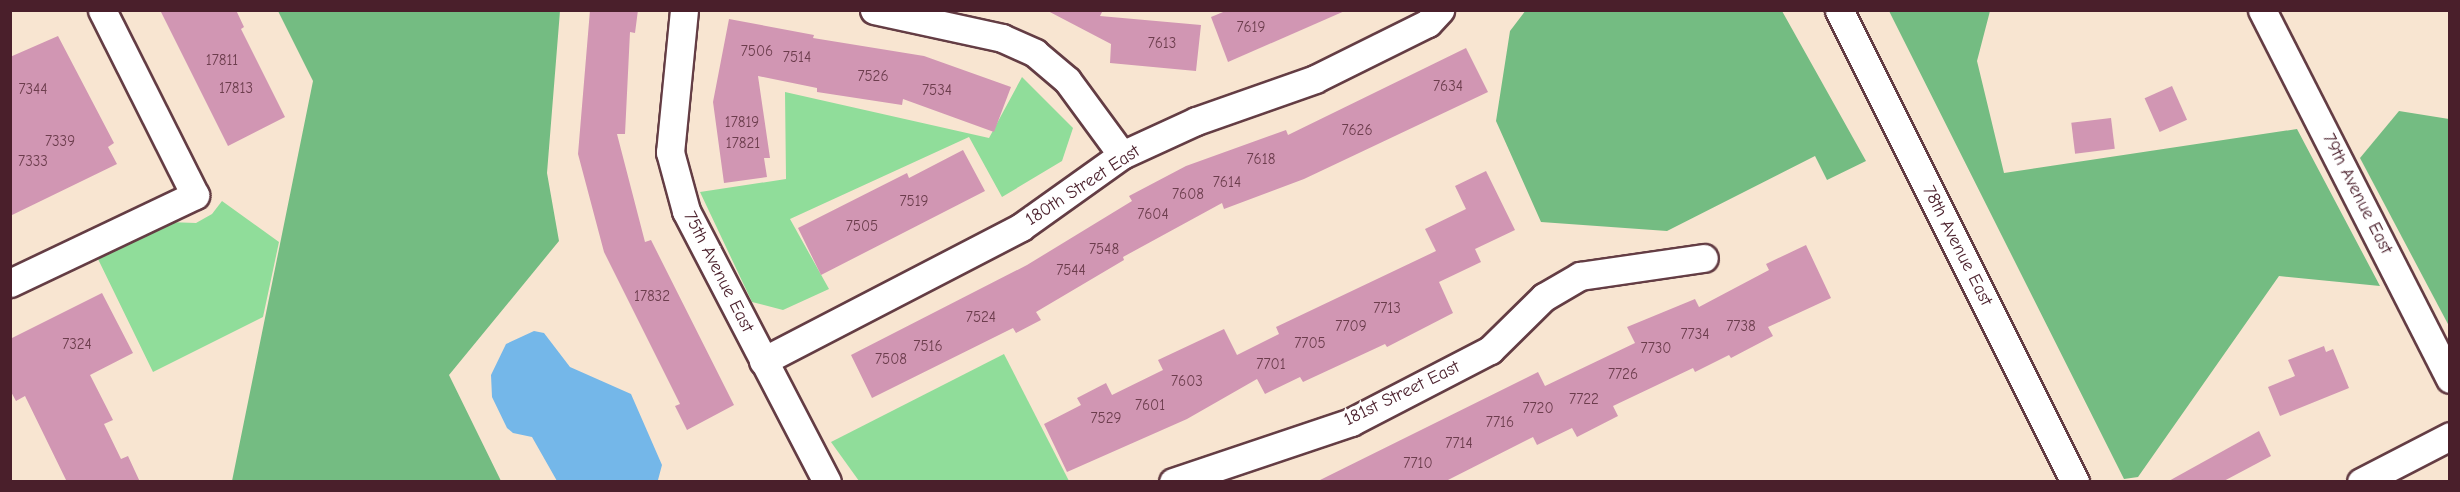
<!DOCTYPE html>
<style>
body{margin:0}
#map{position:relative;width:2460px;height:492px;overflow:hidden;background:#f8e5d1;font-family:"Comic Neue",sans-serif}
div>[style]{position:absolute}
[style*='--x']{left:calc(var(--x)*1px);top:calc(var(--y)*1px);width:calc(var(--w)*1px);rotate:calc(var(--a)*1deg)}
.green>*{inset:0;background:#90dd9a}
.forest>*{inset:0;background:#74bc82}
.water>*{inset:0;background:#74b7e9}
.building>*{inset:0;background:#d196b3;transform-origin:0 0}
.roads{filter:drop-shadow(2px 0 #643d44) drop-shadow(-2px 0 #643d44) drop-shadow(0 2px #643d44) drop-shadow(0 -2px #643d44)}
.minor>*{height:27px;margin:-13.5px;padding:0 13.5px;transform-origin:13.5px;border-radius:13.5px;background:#fff}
span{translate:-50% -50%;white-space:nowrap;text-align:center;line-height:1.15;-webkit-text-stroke:6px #fff;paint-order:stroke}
.number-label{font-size:15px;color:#6c3d4d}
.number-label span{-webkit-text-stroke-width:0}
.street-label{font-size:18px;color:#4a1f2b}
.frame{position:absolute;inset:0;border:12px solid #4a1f2b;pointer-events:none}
</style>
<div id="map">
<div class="green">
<div style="clip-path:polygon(1022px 77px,1073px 128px,1062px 161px,1002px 197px,969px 137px,790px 219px,829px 289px,783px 310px,752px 302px,700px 192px,786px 179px,785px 92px,989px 138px)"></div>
<div style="clip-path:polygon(222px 201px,279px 242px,263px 317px,153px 372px,97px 257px,168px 222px,196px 223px,212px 214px)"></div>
<div style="clip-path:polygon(1004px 354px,1069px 481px,859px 481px,831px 442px)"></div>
</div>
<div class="forest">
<div style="clip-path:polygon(1526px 10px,1782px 11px,1866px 161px,1827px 180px,1815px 156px,1667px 231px,1541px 222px,1496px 121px,1510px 31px)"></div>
<div style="clip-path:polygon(278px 11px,560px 11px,547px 173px,559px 241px,449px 375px,501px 481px,232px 481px,313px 81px)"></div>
<div style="clip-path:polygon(1889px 11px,1990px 11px,1977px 61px,2004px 173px,2297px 129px,2380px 286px,2279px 276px,2138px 477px,2124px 479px)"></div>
<div style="clip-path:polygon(2399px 111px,2449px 119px,2449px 326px,2360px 158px)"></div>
</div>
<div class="water">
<div style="clip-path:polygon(534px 331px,544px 333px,570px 367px,631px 394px,662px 465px,658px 480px,557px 481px,532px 437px,513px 433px,507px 428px,492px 397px,491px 375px,506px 344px)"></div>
</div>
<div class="building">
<div style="clip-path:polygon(160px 10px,236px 10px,244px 27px,241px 29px,285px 117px,228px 146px)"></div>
<div style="clip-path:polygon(590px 10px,638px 10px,635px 33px,630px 32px,625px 134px,617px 134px,645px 242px,651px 240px,734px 405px,687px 430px,675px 406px,680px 404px,604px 252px,578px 154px)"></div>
<div style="clip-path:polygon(1046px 10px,1103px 10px,1100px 16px,1201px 25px,1196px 71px,1110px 63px,1111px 44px)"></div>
<div style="clip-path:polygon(1228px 10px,1347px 10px,1228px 62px,1211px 17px)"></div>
<div style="clip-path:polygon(729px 19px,814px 35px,813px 38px,924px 56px,1011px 87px,994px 132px,903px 99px,902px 105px,817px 92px,817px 88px,758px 76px,770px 158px,764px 158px,767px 177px,724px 183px,713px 102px)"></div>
<div style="clip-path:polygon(58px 36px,114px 143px,108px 147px,117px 164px,10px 216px,10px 57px)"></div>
<div style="clip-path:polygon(1466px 48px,1488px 92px,1304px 179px,1224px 209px,1222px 203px,1123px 257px,1124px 260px,1036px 312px,1041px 320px,1016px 333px,1013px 328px,872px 398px,851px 355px,1027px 265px,1132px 201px,1129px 196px,1186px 166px,1286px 130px,1288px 135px)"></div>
<div style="left:2172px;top:86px;width:37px;height:30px;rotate:66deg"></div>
<div style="left:2111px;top:118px;width:31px;height:40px;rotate:83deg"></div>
<div style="clip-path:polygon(963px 150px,985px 191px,821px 275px,798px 228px,907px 173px,909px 178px)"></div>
<div style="clip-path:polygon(1486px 171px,1515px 230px,1475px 249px,1481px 262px,1439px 282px,1453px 313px,1387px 347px,1385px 344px,1303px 382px,1300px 377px,1265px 394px,1257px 379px,1187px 419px,1067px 472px,1044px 424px,1081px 405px,1077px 398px,1106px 383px,1112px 395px,1163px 370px,1158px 360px,1224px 329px,1237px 355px,1279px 334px,1276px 327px,1436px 251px,1425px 229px,1466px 209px,1455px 186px)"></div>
<div style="clip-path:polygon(1806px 245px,1831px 298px,1768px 327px,1773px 336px,1731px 358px,1729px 355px,1695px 372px,1693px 368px,1613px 406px,1618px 416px,1577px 437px,1572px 428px,1537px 445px,1533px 437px,1444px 482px,1316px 482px,1538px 372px,1545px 386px,1635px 343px,1627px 327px,1695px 299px,1699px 307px,1769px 270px,1766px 264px)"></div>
<div style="clip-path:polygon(102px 293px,133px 353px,90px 375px,113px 420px,104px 424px,121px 459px,128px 456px,140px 482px,67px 482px,25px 396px,16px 401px,10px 390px,10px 339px)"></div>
<div style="clip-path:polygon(2324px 346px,2326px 352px,2333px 349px,2349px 388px,2280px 416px,2268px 387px,2295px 376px,2288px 360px)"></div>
<div style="clip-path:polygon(2259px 431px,2271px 456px,2222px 482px,2167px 482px)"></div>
</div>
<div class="roads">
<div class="minor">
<div style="--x:684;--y:10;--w:143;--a:95.6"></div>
<div style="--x:670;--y:152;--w:61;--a:74.8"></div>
<div style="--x:686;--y:211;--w:305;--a:62.5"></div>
<div style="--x:874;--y:10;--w:131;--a:12.3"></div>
<div style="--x:1002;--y:38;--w:36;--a:24"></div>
<div style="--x:1035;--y:53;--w:42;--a:40.2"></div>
<div style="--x:1067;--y:80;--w:93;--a:53.7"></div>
<div style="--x:1839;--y:10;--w:528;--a:63.43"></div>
<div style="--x:2262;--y:10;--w:414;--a:63"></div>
<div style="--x:10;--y:283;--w:205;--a:-25.4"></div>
<div style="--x:195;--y:195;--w:207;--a:-116.7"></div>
<div style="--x:763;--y:361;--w:291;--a:-27.4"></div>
<div style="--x:1021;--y:227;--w:124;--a:-35.5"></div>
<div style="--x:1122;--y:155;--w:81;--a:-24.7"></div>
<div style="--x:1196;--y:121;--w:126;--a:-19.4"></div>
<div style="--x:1315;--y:79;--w:126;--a:-26.4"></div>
<div style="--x:1428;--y:23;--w:18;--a:-47"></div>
<div style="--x:1173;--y:482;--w:188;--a:-18.6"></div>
<div style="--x:1351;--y:422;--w:157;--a:-27.4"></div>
<div style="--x:1490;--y:350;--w:76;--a:-44.5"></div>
<div style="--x:1544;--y:297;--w:42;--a:-30.3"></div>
<div style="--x:1580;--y:276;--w:125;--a:-8.3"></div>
<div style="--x:2361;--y:482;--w:100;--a:-27.3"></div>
</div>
</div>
<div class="number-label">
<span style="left:1251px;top:28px">7619</span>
<span style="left:1162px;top:44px">7613</span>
<span style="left:757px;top:52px">7506</span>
<span style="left:797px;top:58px">7514</span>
<span style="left:222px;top:61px">17811</span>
<span style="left:873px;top:77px">7526</span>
<span style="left:1448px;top:87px">7634</span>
<span style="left:236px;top:89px">17813</span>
<span style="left:33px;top:90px">7344</span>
<span style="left:937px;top:91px">7534</span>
<span style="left:742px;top:123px">17819</span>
<span style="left:1357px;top:131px">7626</span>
<span style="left:60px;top:142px">7339</span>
<span style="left:743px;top:144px">17821</span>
<span style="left:1261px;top:160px">7618</span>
<span style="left:33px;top:162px">7333</span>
<span style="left:1227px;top:183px">7614</span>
<span style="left:1188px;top:195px">7608</span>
<span style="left:914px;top:202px">7519</span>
<span style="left:1153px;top:215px">7604</span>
<span style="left:862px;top:227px">7505</span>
<span style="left:1104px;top:250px">7548</span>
<span style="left:1071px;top:271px">7544</span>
<span style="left:652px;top:297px">17832</span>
<span style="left:1387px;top:309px">7713</span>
<span style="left:981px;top:318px">7524</span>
<span style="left:1351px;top:327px">7709</span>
<span style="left:1741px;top:327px">7738</span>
<span style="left:1695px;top:335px">7734</span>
<span style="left:1310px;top:344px">7705</span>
<span style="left:77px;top:345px">7324</span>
<span style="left:928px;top:347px">7516</span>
<span style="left:1656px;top:349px">7730</span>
<span style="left:891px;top:360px">7508</span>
<span style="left:1271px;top:365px">7701</span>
<span style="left:1623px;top:375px">7726</span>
<span style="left:1187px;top:382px">7603</span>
<span style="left:1584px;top:400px">7722</span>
<span style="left:1150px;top:406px">7601</span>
<span style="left:1538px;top:409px">7720</span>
<span style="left:1106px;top:419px">7529</span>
<span style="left:1500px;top:423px">7716</span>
<span style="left:1459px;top:444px">7714</span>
<span style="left:1418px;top:464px">7710</span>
</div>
<div class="street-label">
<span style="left:1083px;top:186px;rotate:-33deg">180th Street East</span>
<span style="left:2357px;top:194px;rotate:63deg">79th Avenue East</span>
<span style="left:1957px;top:246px;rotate:63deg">78th Avenue East</span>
<span style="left:718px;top:272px;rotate:63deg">75th Avenue East</span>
<span style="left:1402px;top:394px;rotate:-26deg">181st Street East</span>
</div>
<div class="frame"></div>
</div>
